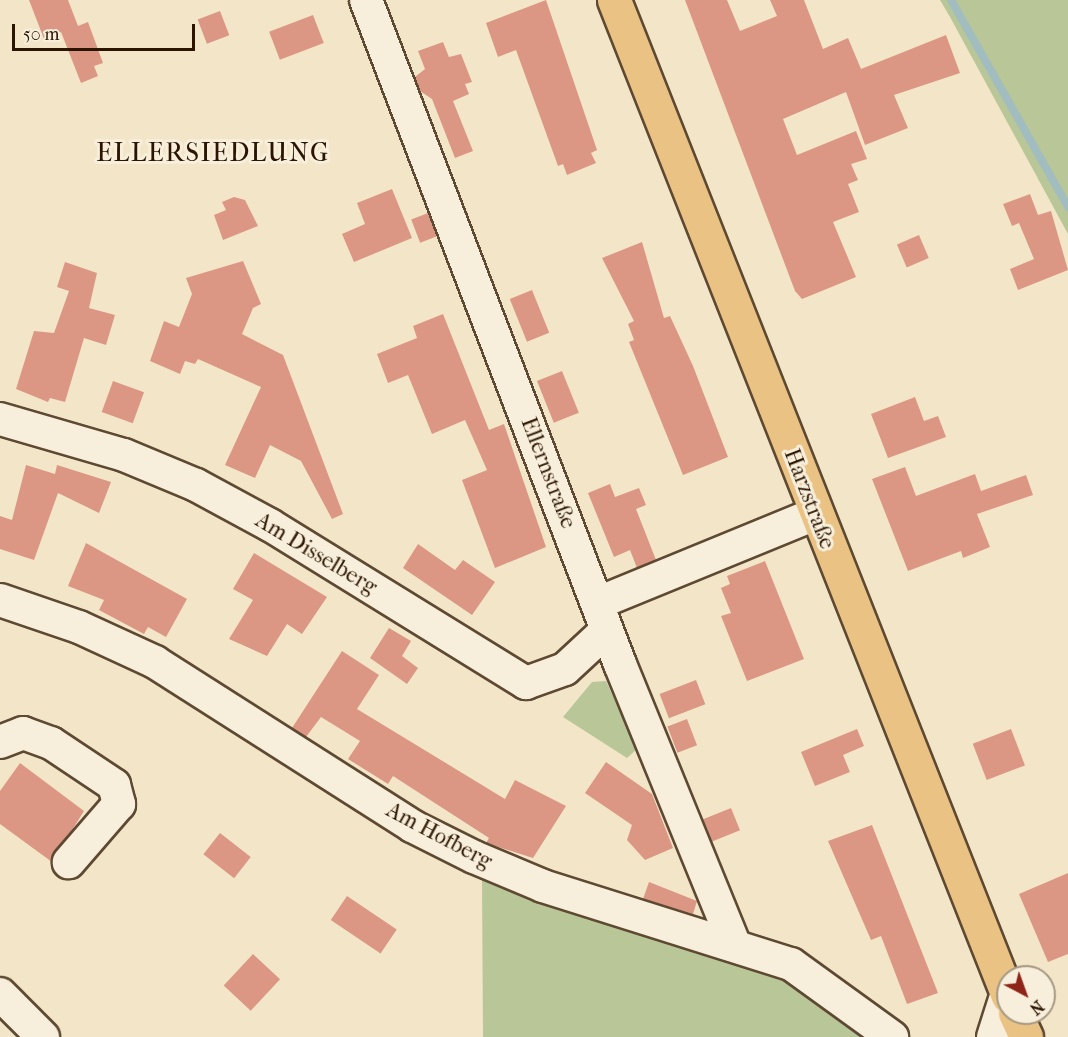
<!DOCTYPE html>
<meta charset="utf-8">
<style>
body{margin:0}
#map{position:relative;width:1068px;height:1037px;overflow:hidden;background:#f3e6c8;font-family:"IM FELL French Canon",serif}
div>[style]{position:absolute}
[style*='--x']{left:calc(var(--x)*1px);top:calc(var(--y)*1px);width:calc(var(--w)*1px);rotate:calc(var(--a)*1deg)}
.green>*{inset:0;background:#b8c698}
.stream>*{height:8px;margin:-4px;padding:0 4px;transform-origin:4px;border-radius:4px;background:#a1bdc0}
.building>*{inset:0;background:#dc9784;transform-origin:0 0}
.roads{filter:drop-shadow(2px 0 #5e4932) drop-shadow(-2px 0 #5e4932) drop-shadow(0 2px #5e4932) drop-shadow(0 -2px #5e4932)}
.minor>*{height:32px;margin:-16px;padding:0 16px;transform-origin:16px;border-radius:16px;background:#f7efdb}
.major>*{height:33px;margin:-16.5px;padding:0 16.5px;transform-origin:16.5px;border-radius:16.5px;background:#eac384}
span{translate:-50% -50%;white-space:nowrap;text-align:center;line-height:1.15;-webkit-text-stroke:6px #f7efdb;paint-order:stroke}
.street-label{font-size:22px;color:#2c1500}
.quarter-label{font-size:26px;color:#2c1500;letter-spacing:1.5px}
.north{position:absolute;left:996px;top:965px;width:60px;height:60px;box-sizing:border-box;background:#f7efdb;border:2px solid #a69883;border-radius:50%;rotate:139deg;font-size:16px;font-weight:700;line-height:24px;text-align:center;color:#2c1500}
.north::after{content:'';display:block;margin:auto;width:21px;height:27px;background:#8f2418;clip-path:polygon(50% 0,100% 100%,50% 72%,0 100%)}
.scale{position:absolute;left:12px;top:24px;width:183px;height:27px;box-sizing:border-box;border:3px solid #2c1500;border-top:0;padding-left:8px;font-size:18px;line-height:21px;white-space:nowrap;color:#2c1500;-webkit-text-stroke:4px #f7efdb;paint-order:stroke}
</style>
<div id="map">
<div class="green">
<div style="clip-path:polygon(940px 0,1068px 0,1068px 234px,950px 17px)"></div>
<div style="clip-path:polygon(606px 681px,637px 749px,627px 758px,563px 717px,592px 682px)"></div>
<div style="clip-path:polygon(482px 877px,790px 975px,873px 1037px,483px 1037px)"></div>
</div>
<div class="stream">
<div style="--x:951;--y:0;--w:238;--a:60.5"></div>
</div>
<div class="building">
<div style="clip-path:polygon(29px 0,68px 0,78px 26px,88px 22px,103px 63px,94px 66px,98px 76px,81px 83px,61px 32px,44px 39px)"></div>
<div style="clip-path:polygon(546px 0,597px 150px,591px 153px,596px 163px,567px 175px,563px 164px,558px 166px,516px 50px,498px 57px,486px 23px)"></div>
<div style="clip-path:polygon(685px 0,727px 0,740px 31px,777px 16px,770px 0,804px 0,823px 49px,848px 38px,861px 69px,946px 35px,960px 73px,894px 95px,908px 128px,865px 145px,846px 92px,783px 119px,797px 155px,856px 131px,867px 159px,851px 164px,858px 180px,848px 184px,859px 212px,833px 222px,856px 277px,802px 299px,795px 291px)"></div>
<div style="left:220px;top:11px;width:26px;height:24px;rotate:69deg"></div>
<div style="left:313px;top:15px;width:30px;height:47px;rotate:69deg"></div>
<div style="clip-path:polygon(443px 42px,449px 57px,461px 54px,472px 82px,465px 84px,469px 94px,453px 101px,473px 151px,455px 158px,432px 99px,420px 91px,415px 77px,425px 69px,418px 51px)"></div>
<div style="clip-path:polygon(392px 189px,412px 238px,354px 262px,342px 234px,365px 224px,357px 203px)"></div>
<div style="clip-path:polygon(1030px 194px,1038px 215px,1051px 211px,1068px 270px,1018px 290px,1010px 269px,1034px 259px,1019px 223px,1012px 226px,1003px 204px)"></div>
<div style="clip-path:polygon(234px 197px,245px 200px,258px 226px,223px 240px,214px 215px,226px 210px,222px 202px)"></div>
<div style="left:428px;top:213px;width:25px;height:18px;rotate:69deg"></div>
<div style="left:919px;top:235px;width:25px;height:24px;rotate:67deg"></div>
<div style="clip-path:polygon(642px 242px,664px 318px,670px 316px,693px 366px,728px 457px,683px 475px,629px 342px,634px 340px,628px 324px,634px 321px,602px 258px)"></div>
<div style="clip-path:polygon(243px 261px,261px 304px,253px 308px,242px 334px,283px 355px,343px 514px,332px 519px,301px 461px,270px 445px,255px 478px,225px 465px,261px 387px,198px 359px,195px 364px,185px 361px,180px 374px,150px 361px,164px 321px,179px 327px,192px 294px,186px 278px)"></div>
<div style="clip-path:polygon(65px 262px,97px 273px,89px 308px,115px 315px,106px 345px,84px 338px,65px 402px,50px 398px,48px 402px,16px 389px,34px 331px,54px 333px,69px 291px,57px 287px)"></div>
<div style="left:532px;top:290px;width:46px;height:24px;rotate:68deg"></div>
<div style="clip-path:polygon(443px 314px,489px 430px,504px 424px,546px 547px,495px 568px,462px 480px,487px 470px,465px 420px,432px 434px,408px 375px,388px 383px,377px 354px,417px 338px,413px 326px)"></div>
<div style="left:562px;top:371px;width:45px;height:27px;rotate:68deg"></div>
<div style="left:113px;top:381px;width:33px;height:33px;rotate:20deg"></div>
<div style="clip-path:polygon(915px 397px,924px 421px,938px 416px,946px 437px,888px 458px,871px 414px)"></div>
<div style="clip-path:polygon(26px 465px,55px 474px,57px 465px,111px 482px,99px 513px,58px 493px,34px 560px,0 549px,0 516px,12px 520px)"></div>
<div style="clip-path:polygon(905px 467px,916px 496px,975px 474px,981px 491px,1026px 475px,1033px 495px,977px 514px,990px 547px,963px 558px,961px 551px,908px 571px,872px 479px)"></div>
<div style="clip-path:polygon(610px 484px,615px 497px,639px 488px,646px 505px,636px 509px,656px 560px,637px 568px,630px 550px,614px 557px,588px 493px)"></div>
<div style="clip-path:polygon(86px 543px,187px 599px,166px 637px,148px 627px,144px 634px,99px 610px,104px 600px,68px 586px)"></div>
<div style="clip-path:polygon(418px 544px,455px 570px,463px 560px,495px 582px,472px 615px,403px 568px)"></div>
<div style="clip-path:polygon(254px 553px,327px 597px,302px 634px,287px 624px,267px 656px,229px 639px,253px 600px,233px 589px)"></div>
<div style="clip-path:polygon(765px 561px,804px 659px,747px 681px,721px 616px,731px 613px,721px 588px,730px 584px,727px 576px)"></div>
<div style="clip-path:polygon(389px 628px,411px 641px,402px 656px,418px 668px,407px 684px,370px 658px)"></div>
<div style="clip-path:polygon(342px 651px,379px 675px,357px 709px,505px 799px,515px 780px,566px 806px,533px 858px,486px 843px,489px 838px,393px 776px,388px 784px,348px 759px,360px 741px,321px 717px,306px 737px,292px 728px)"></div>
<div style="left:696px;top:680px;width:26px;height:39px;rotate:69deg"></div>
<div style="left:687px;top:719px;width:28px;height:21px;rotate:69deg"></div>
<div style="clip-path:polygon(857px 729px,864px 746px,843px 755px,850px 772px,815px 786px,801px 752px)"></div>
<div style="left:1011px;top:729px;width:39px;height:41px;rotate:69deg"></div>
<div style="clip-path:polygon(606px 762px,652px 794px,673px 848px,645px 860px,627px 840px,632px 825px,585px 793px)"></div>
<div style="clip-path:polygon(20px 763px,84px 811px,52px 862px,0 824px,0 791px)"></div>
<div style="left:731px;top:808px;width:24px;height:30px;rotate:68deg"></div>
<div style="clip-path:polygon(872px 825px,938px 993px,907px 1004px,881px 936px,871px 940px,828px 841px)"></div>
<div style="left:220px;top:833px;width:39px;height:27px;rotate:38deg"></div>
<div style="clip-path:polygon(1068px 873px,1068px 954px,1048px 962px,1019px 894px)"></div>
<div style="clip-path:polygon(649px 882px,697px 901px,693px 914px,643px 899px)"></div>
<div style="left:347px;top:896px;width:60px;height:29px;rotate:34deg"></div>
<div style="left:253px;top:954px;width:37px;height:43px;rotate:43deg"></div>
</div>
<div class="roads">
<div class="minor">
<div style="--x:366;--y:0;--w:711;--a:69.07"></div>
<div style="--x:620;--y:664;--w:302;--a:67.8"></div>
<div style="--x:0;--y:419;--w:129;--a:16.2"></div>
<div style="--x:124;--y:455;--w:78;--a:22.6"></div>
<div style="--x:196;--y:485;--w:84;--a:28.4"></div>
<div style="--x:270;--y:525;--w:301;--a:31.7"></div>
<div style="--x:526;--y:683;--w:41;--a:-19.7"></div>
<div style="--x:565;--y:669;--w:57;--a:-42.9"></div>
<div style="--x:0;--y:600;--w:83;--a:18.9"></div>
<div style="--x:79;--y:627;--w:84;--a:24.7"></div>
<div style="--x:155;--y:662;--w:305;--a:32.5"></div>
<div style="--x:412;--y:826;--w:69;--a:26.6"></div>
<div style="--x:474;--y:857;--w:75;--a:22.8"></div>
<div style="--x:543;--y:886;--w:260;--a:17.5"></div>
<div style="--x:791;--y:964;--w:125;--a:35.9"></div>
<div style="--x:598;--y:603;--w:235;--a:-22.3"></div>
<div style="--x:0;--y:742;--w:25;--a:-21"></div>
<div style="--x:23;--y:733;--w:30;--a:20"></div>
<div style="--x:51;--y:743;--w:76;--a:33.7"></div>
<div style="--x:114;--y:785;--w:20;--a:75"></div>
<div style="--x:119;--y:804;--w:77;--a:130.8"></div>
<div style="--x:0;--y:994;--w:61;--a:45"></div>
<div style="--x:993;--y:1037;--w:46;--a:-72.3"></div>
</div>
<div class="major">
<div style="--x:614;--y:0;--w:1071;--a:68.42"></div>
<div style="--x:1015;--y:1013;--w:26;--a:65"></div>
</div>
</div>
<div class="street-label">
<span style="left:548px;top:473px;rotate:69deg">Ellernstraße</span>
<span style="left:809px;top:499px;rotate:69deg">Harzstraße</span>
<span style="left:316px;top:554px;rotate:31deg">Am Disselberg</span>
<span style="left:439px;top:836px;rotate:28deg">Am Hofberg</span>
</div>
<div class="quarter-label">
<span style="left:213px;top:153px">ELLERSIEDLUNG</span>
</div>
<div class="north">N</div>
<div class="scale">50 m</div>
</div>
